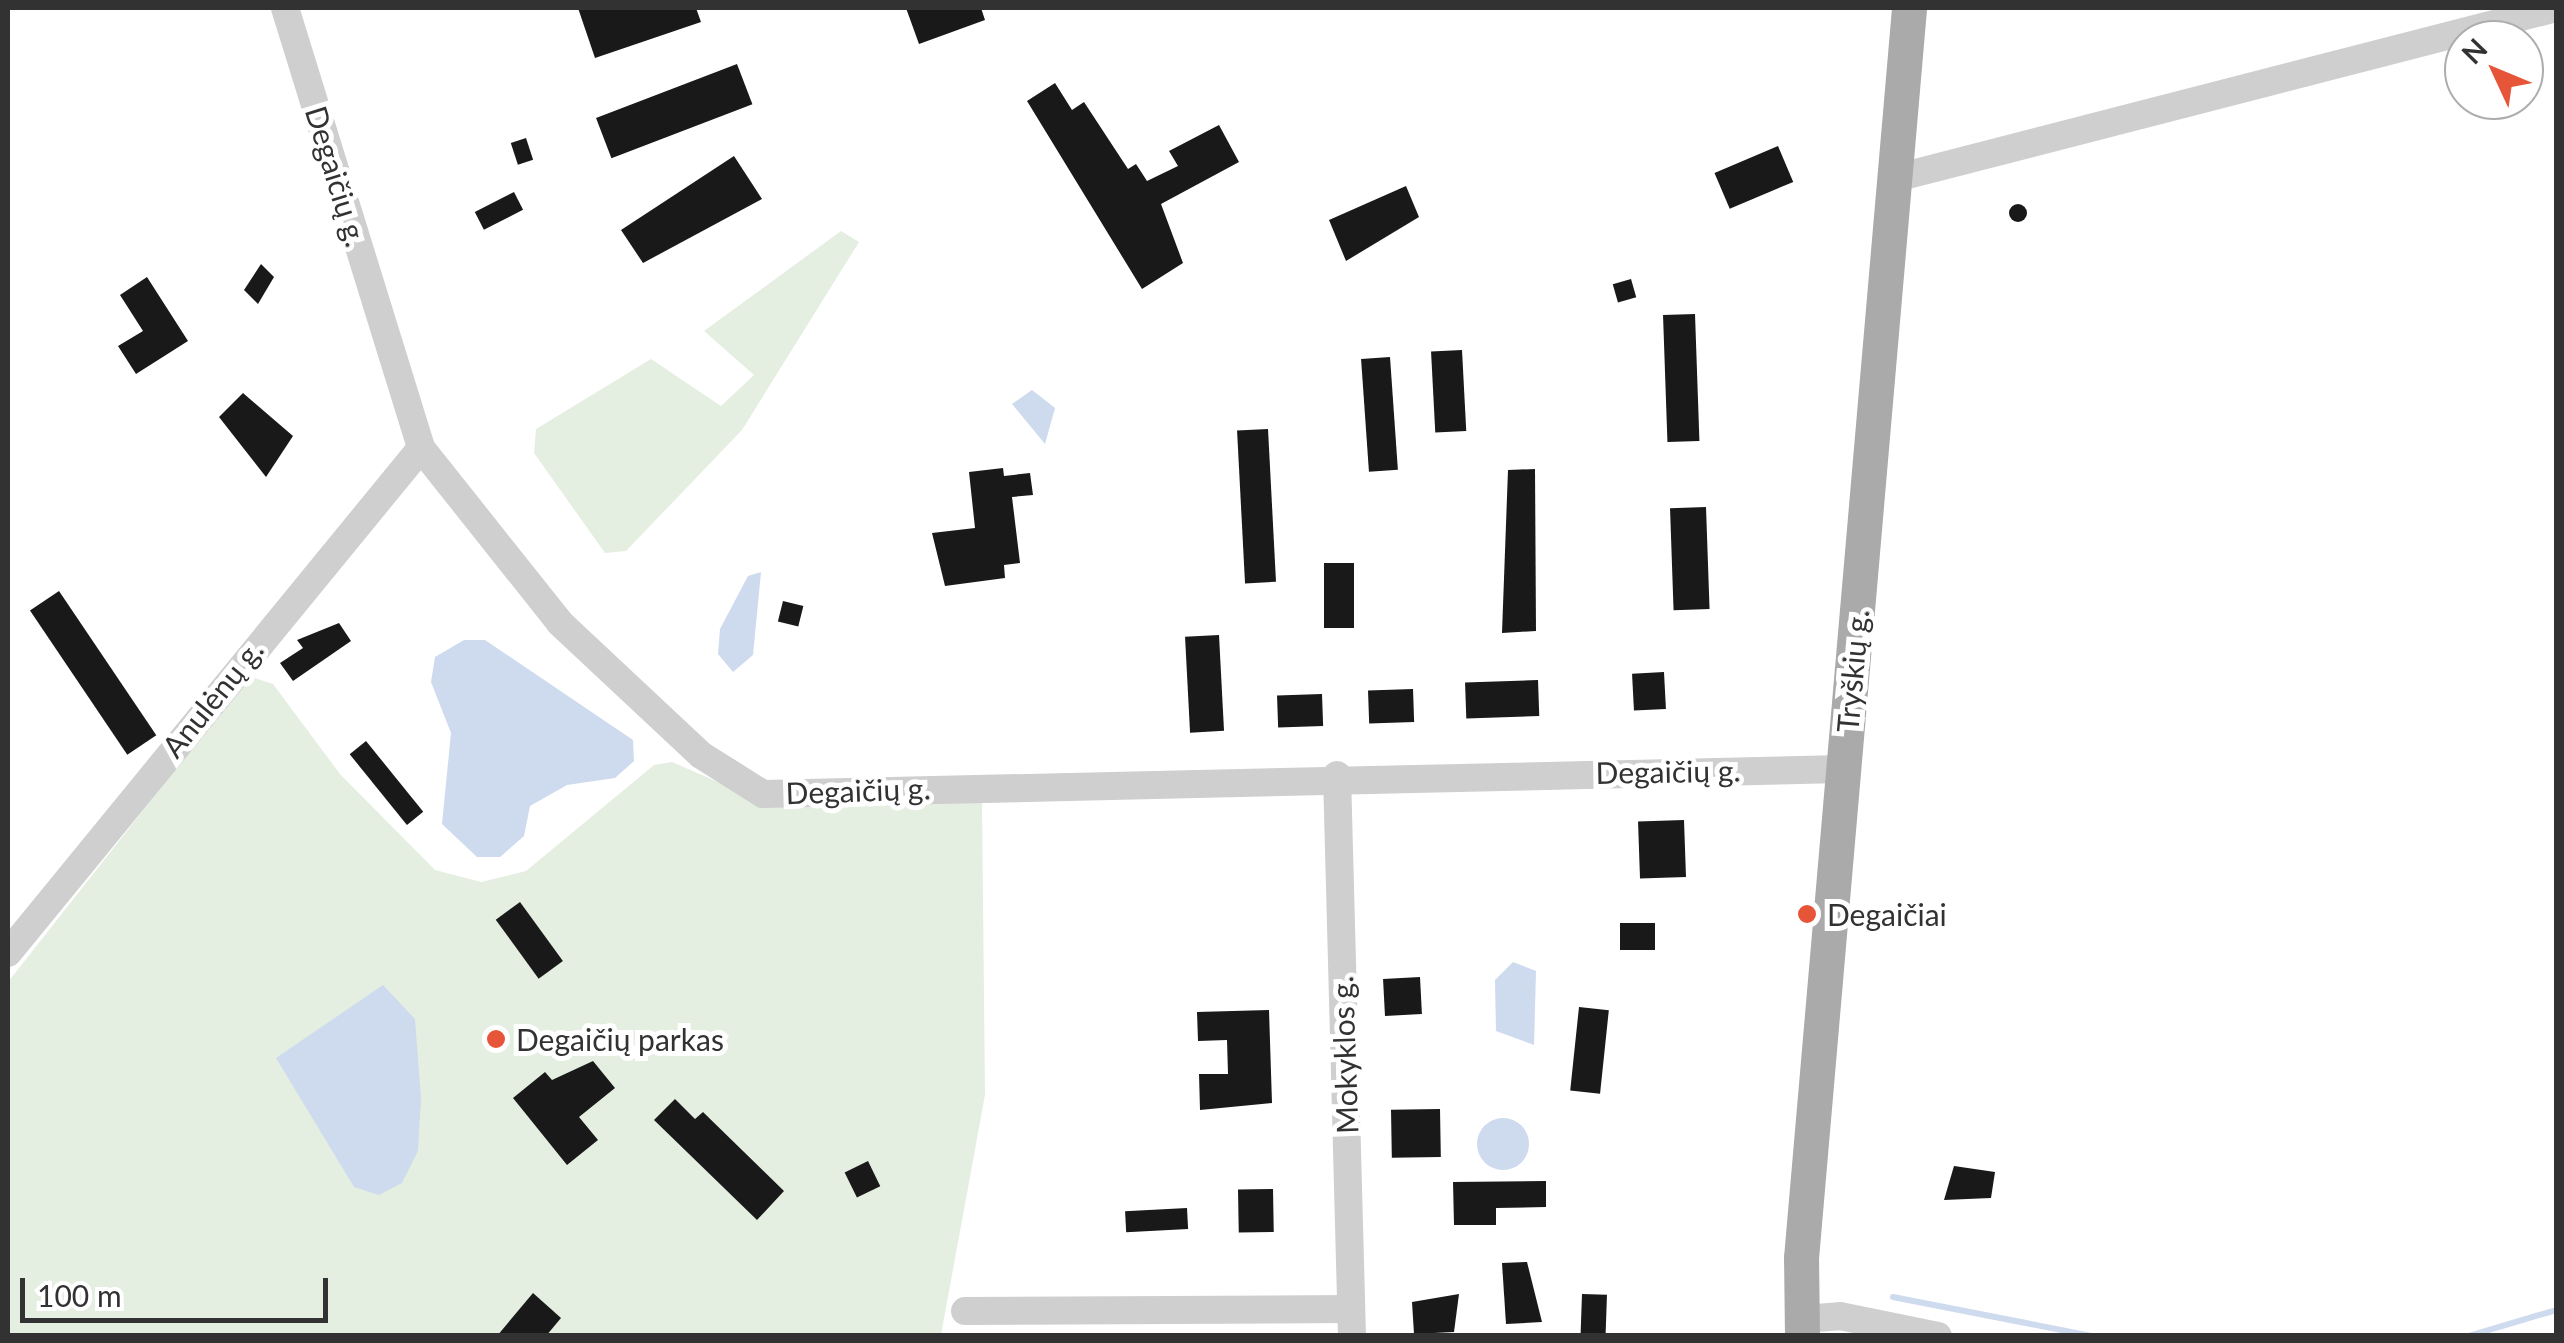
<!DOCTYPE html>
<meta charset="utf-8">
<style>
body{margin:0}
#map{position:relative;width:2564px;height:1343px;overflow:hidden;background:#fff;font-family:Lato,sans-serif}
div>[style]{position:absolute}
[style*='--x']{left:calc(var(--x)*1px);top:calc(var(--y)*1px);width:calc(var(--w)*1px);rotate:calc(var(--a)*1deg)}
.green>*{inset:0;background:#e5efe1}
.water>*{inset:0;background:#cedaee}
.round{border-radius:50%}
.stream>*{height:6px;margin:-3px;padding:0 3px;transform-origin:3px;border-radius:3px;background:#cedaee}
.building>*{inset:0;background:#191919;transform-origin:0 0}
.minor>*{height:28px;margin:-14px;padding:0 14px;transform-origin:14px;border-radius:14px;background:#cfcfcf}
.major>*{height:35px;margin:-17.5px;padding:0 17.5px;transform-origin:17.5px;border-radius:17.5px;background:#aaa}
.dots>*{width:28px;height:28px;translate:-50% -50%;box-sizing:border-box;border:5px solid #fff;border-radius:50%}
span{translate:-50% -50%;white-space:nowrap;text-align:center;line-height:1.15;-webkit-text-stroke:10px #fff;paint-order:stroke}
.street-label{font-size:30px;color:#323232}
.poi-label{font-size:30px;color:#323232}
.left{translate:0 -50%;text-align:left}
.frame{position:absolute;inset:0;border:10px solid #323232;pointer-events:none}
.north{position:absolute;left:2444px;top:20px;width:100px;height:100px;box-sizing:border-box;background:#fff;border:2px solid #adadad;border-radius:50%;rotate:314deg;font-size:28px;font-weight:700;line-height:40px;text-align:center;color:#323232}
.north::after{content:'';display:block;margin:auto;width:35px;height:45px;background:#e65538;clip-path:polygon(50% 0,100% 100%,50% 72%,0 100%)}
.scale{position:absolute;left:20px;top:1278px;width:308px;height:45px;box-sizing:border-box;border:5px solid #323232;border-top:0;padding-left:12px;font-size:30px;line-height:35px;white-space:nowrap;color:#323232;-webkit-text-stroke:8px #fff;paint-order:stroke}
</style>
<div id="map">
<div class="green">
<div style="clip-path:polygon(841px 231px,859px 242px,742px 430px,626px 551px,605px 553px,534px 453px,536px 429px,651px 359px,721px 406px,754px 375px,704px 331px)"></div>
<div style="clip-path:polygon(249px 676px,273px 684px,340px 774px,435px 870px,481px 882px,526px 871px,654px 765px,672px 762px,773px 806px,982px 802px,985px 1095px,941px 1335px,8px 1335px,8px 982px)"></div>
</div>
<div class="water">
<div style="clip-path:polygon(1032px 390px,1055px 408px,1045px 444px,1012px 404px)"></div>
<div style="clip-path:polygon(761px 572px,753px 655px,733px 672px,718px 654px,720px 629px,748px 576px)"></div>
<div style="clip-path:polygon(464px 640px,485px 640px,633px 740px,634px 761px,615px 778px,567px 785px,530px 806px,524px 836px,500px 857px,477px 857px,442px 824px,451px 733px,431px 682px,435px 657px)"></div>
<div style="clip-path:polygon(1513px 962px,1536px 971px,1534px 1045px,1496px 1031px,1495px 980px)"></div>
<div style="clip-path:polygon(383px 985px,415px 1019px,421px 1098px,418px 1151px,402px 1183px,379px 1195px,354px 1187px,276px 1058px)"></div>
<div class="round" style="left:1477px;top:1118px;width:52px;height:52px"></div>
</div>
<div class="stream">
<div style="--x:1893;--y:1297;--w:203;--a:11.1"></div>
<div style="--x:2469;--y:1336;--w:91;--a:-16.6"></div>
</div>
<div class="building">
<div style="clip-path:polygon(578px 8px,696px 8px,701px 22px,595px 58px)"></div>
<div style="clip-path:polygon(906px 8px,981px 8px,985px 20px,919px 44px)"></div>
<div style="left:737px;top:64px;width:43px;height:151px;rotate:69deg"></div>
<div style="clip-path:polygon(1055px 83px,1072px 110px,1084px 102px,1128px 169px,1136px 164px,1147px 181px,1178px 166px,1169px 151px,1219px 125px,1239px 162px,1161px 204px,1183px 263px,1142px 289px,1027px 101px)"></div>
<div style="left:526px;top:138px;width:23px;height:16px;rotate:72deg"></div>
<div style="left:1778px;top:146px;width:39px;height:69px;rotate:67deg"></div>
<div style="clip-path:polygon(734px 156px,762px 199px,643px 263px,621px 230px)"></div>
<div style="clip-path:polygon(1406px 186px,1419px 217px,1346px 261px,1329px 220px)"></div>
<div style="left:514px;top:192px;width:20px;height:44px;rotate:63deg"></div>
<div class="round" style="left:2009px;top:204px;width:18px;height:18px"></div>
<div style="clip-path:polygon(261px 264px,274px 277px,258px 304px,244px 290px)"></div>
<div style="clip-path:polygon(147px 277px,188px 341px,136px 374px,118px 346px,143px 331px,120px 295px)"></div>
<div style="left:1631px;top:279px;width:19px;height:19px;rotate:74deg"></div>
<div style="left:1695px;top:314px;width:127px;height:32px;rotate:88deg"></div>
<div style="left:1462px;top:350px;width:81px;height:31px;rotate:87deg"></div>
<div style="left:1390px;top:357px;width:113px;height:29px;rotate:86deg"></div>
<div style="clip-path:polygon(243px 393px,293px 436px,266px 477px,219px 417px)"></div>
<div style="left:1268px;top:429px;width:153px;height:31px;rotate:87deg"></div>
<div style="clip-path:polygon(1003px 468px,1004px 476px,1030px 473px,1033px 495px,1012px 497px,1020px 563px,1004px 565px,1005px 578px,945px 586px,932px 533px,975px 528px,969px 472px)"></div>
<div style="clip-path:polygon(1535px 469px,1536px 631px,1502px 633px,1508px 470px)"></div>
<div style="left:1706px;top:507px;width:102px;height:36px;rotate:88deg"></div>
<div style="left:1324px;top:563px;width:30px;height:65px"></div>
<div style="left:59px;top:591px;width:174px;height:35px;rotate:56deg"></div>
<div style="left:783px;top:601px;width:21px;height:21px;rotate:14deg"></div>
<div style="clip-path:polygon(339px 623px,351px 641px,293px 681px,280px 663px,303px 648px,297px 640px)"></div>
<div style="left:1219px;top:635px;width:96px;height:34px;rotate:87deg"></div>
<div style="left:1664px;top:672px;width:37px;height:32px;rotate:87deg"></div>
<div style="left:1538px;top:680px;width:36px;height:73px;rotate:88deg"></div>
<div style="left:1413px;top:689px;width:33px;height:45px;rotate:88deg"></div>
<div style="left:1322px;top:694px;width:32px;height:45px;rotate:88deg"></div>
<div style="left:366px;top:741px;width:91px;height:21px;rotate:51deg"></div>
<div style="left:1684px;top:820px;width:57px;height:46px;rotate:88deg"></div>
<div style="left:520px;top:902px;width:73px;height:30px;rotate:54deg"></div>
<div style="left:1620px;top:923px;width:35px;height:27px"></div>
<div style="left:1420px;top:977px;width:37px;height:37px;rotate:87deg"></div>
<div style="left:1579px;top:1007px;width:30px;height:84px;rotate:6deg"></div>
<div style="clip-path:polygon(1269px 1010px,1272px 1103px,1200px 1110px,1199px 1074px,1228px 1074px,1227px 1040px,1198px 1041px,1197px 1012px)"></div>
<div style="clip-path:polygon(593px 1061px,615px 1088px,579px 1117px,598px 1140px,567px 1165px,513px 1098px,545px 1072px,552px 1080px)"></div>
<div style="clip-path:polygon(675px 1099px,695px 1119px,703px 1112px,784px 1191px,757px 1220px,654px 1120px)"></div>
<div style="left:1440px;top:1109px;width:48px;height:49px;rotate:89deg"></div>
<div style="left:868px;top:1161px;width:28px;height:26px;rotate:64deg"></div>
<div style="clip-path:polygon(1954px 1166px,1995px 1172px,1991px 1198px,1944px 1200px)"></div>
<div style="clip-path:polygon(1546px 1181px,1546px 1207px,1496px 1208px,1496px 1225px,1454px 1225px,1453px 1182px)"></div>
<div style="left:1273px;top:1189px;width:43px;height:35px;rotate:89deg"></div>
<div style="left:1187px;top:1208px;width:21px;height:62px;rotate:87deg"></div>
<div style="clip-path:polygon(1527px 1262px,1542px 1322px,1506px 1324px,1502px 1263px)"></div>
<div style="clip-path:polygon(533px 1293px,561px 1318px,546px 1336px,497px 1336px)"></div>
<div style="clip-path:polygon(1459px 1294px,1454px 1332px,1414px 1334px,1412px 1302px)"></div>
<div style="left:1582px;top:1294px;width:25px;height:41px;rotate:2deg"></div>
</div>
<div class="minor">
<div style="--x:285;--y:8;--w:461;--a:72.8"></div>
<div style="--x:421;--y:448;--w:223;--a:51.5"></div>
<div style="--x:560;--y:623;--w:193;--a:43.1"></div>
<div style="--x:701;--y:755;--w:73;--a:32.2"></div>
<div style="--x:763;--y:794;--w:1081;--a:-1.32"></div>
<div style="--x:1896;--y:178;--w:682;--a:-14.44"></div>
<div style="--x:1337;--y:775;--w:561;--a:88.47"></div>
<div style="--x:8;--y:953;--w:652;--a:-50.72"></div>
<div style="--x:965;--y:1311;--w:386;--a:-0.3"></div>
<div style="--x:1801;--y:1319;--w:39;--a:-4"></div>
<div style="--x:1840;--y:1316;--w:100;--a:11.5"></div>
</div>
<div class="major">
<div style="--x:1802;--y:1336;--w:78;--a:-90.7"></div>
<div style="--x:1801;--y:1258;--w:1255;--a:-85.06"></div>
</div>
<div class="dots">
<div style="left:1807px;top:914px;background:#e65538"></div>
<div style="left:496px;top:1039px;background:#e65538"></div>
</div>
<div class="street-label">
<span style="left:337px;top:176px;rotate:73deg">Degaičių g.</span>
<span style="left:1852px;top:671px;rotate:-85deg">Tryškių g.</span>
<span style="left:212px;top:698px;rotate:-51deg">Anulėnų g.</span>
<span style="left:1668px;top:771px;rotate:-1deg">Degaičių g.</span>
<span style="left:858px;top:790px;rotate:-2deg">Degaičių g.</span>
<span style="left:1344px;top:1055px;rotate:-92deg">Mokyklos g.</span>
</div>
<div class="poi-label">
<span class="left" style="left:1827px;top:914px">Degaičiai</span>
<span class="left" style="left:516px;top:1039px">Degaičių parkas</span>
</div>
<div class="frame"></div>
<div class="north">N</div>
<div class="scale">100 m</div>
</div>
